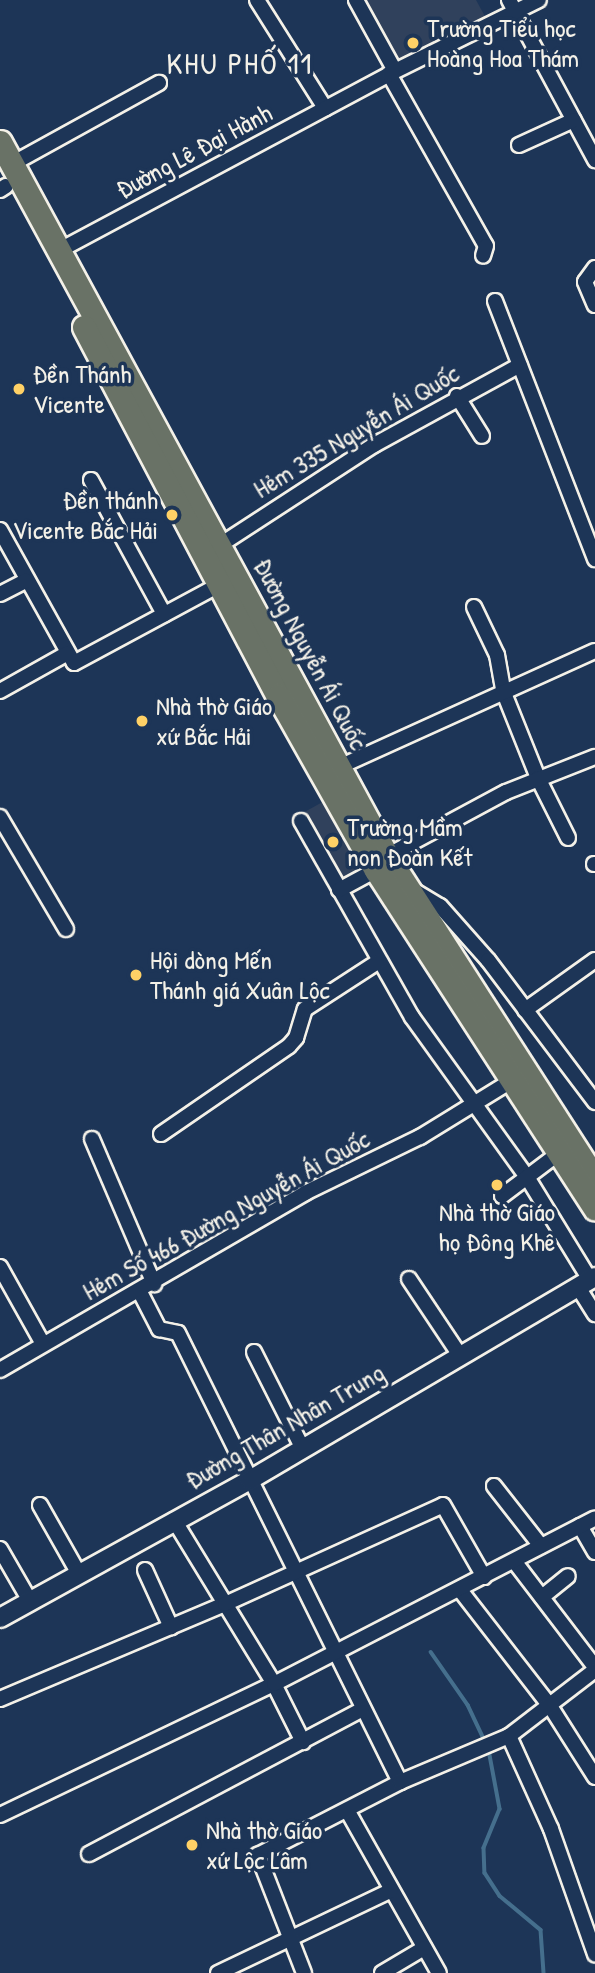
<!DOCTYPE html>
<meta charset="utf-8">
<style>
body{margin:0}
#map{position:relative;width:595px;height:1973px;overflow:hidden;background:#1d3557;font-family:"Patrick Hand",sans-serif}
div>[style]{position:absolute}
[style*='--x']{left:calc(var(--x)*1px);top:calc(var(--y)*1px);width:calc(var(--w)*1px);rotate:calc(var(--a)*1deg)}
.built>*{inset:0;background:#30415c;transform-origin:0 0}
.stream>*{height:3.5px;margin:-1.75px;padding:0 1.75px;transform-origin:1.75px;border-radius:1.75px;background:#456f8d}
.roads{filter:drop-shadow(2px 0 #f4f1e8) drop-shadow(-2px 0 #f4f1e8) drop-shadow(0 2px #f4f1e8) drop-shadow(0 -2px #f4f1e8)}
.minor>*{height:14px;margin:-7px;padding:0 7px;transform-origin:7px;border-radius:7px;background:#1d3557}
.tertiary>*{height:18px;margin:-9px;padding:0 9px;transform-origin:9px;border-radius:9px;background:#1d3557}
.primary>*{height:23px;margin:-11.5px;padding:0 11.5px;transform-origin:11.5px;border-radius:11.5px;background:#697266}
.dots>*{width:19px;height:19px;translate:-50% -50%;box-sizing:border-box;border:4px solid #1d3557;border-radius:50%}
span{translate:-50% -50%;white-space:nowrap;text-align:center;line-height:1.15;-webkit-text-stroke:7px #1d3557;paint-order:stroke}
.poi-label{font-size:26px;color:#f4f1e8}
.left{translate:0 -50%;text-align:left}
.right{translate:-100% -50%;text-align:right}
.street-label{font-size:26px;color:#f4f1e8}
.quarter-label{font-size:30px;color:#f4f1e8;letter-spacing:2px}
</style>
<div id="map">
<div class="built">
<div style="clip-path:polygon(361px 0,476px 0,487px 20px,397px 65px)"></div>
<div style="left:328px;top:799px;width:80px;height:32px;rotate:61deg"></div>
</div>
<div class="stream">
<div style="--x:431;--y:1652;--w:65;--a:55.1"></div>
<div style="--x:468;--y:1705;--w:42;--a:64.7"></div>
<div style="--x:489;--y:1750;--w:60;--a:79.4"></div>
<div style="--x:500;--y:1809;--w:42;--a:112.3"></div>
<div style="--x:484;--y:1848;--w:25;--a:88"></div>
<div style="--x:485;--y:1873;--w:27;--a:57"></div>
<div style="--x:500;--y:1896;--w:53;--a:39.7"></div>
<div style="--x:541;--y:1930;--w:43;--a:86"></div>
</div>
<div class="roads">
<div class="minor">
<div style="--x:257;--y:0;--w:128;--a:57.8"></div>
<div style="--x:356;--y:0;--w:81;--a:61.2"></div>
<div style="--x:509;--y:0;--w:182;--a:61.7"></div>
<div style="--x:389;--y:74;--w:197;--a:60.6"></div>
<div style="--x:486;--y:246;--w:10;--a:107"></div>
<div style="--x:519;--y:145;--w:60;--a:-24.4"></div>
<div style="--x:12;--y:164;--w:168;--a:-28.9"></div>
<div style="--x:0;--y:190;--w:7;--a:-34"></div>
<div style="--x:60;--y:250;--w:373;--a:-28.1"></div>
<div style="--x:389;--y:74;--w:167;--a:-26.3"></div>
<div style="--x:595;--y:268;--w:17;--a:126"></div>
<div style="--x:585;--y:282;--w:25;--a:67"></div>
<div style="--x:495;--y:301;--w:277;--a:68.8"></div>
<div style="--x:457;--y:396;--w:47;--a:58"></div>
<div style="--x:91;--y:480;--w:153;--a:61.4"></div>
<div style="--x:0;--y:530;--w:152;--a:60.9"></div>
<div style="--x:74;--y:663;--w:165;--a:-28.3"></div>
<div style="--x:220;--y:545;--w:184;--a:-33"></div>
<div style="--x:374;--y:445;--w:166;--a:-28.7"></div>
<div style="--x:0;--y:594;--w:29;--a:-27"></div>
<div style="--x:474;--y:607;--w:53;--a:64.4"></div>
<div style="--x:497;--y:655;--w:39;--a:80"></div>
<div style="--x:504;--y:693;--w:92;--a:68.2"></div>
<div style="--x:538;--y:778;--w:67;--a:63.4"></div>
<div style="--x:0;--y:691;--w:76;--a:-29.3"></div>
<div style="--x:339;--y:767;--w:281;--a:-24.4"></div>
<div style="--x:0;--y:817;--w:130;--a:59.5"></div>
<div style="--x:301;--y:821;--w:225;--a:60.5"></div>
<div style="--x:412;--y:1017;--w:197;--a:54.3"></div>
<div style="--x:527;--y:1177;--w:121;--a:58.5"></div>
<div style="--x:387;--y:856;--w:135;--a:-28.3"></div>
<div style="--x:506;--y:792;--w:96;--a:-21.5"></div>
<div style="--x:594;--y:864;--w:1;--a:0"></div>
<div style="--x:339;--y:890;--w:42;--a:-28.4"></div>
<div style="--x:413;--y:890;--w:31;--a:31"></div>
<div style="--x:440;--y:906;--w:72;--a:48.4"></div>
<div style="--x:488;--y:960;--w:178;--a:53"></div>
<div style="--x:525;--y:1010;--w:86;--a:-35.5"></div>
<div style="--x:161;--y:1134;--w:155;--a:-34.5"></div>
<div style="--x:289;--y:1046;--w:11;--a:-49"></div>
<div style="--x:296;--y:1038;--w:30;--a:-73"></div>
<div style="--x:305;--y:1009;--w:88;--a:-33"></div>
<div style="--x:92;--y:1139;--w:158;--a:66.8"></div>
<div style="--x:502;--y:1196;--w:71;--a:-37"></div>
<div style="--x:0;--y:1267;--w:88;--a:60.8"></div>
<div style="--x:409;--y:1279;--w:90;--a:56.3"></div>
<div style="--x:578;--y:1287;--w:32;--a:58"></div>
<div style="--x:140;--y:1292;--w:42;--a:62.8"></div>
<div style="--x:159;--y:1329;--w:19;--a:12"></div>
<div style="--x:178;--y:1333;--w:501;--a:63.69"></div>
<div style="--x:254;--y:1352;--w:109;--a:63.2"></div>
<div style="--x:0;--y:1370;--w:353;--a:-30.1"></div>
<div style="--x:305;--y:1193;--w:128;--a:-26"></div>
<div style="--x:420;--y:1137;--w:107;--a:-31.6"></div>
<div style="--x:494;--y:1486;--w:76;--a:51.9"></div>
<div style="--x:40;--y:1505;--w:79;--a:60.5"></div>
<div style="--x:174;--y:1520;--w:192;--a:58.6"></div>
<div style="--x:274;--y:1684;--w:65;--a:63.4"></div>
<div style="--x:580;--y:1526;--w:30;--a:60"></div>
<div style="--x:0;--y:1549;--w:60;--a:60"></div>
<div style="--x:514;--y:1561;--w:133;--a:52.6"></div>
<div style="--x:145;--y:1570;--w:63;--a:65.5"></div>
<div style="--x:460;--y:1590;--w:147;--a:52.2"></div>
<div style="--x:550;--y:1706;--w:84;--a:57.6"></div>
<div style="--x:542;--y:1597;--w:33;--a:-39"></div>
<div style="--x:0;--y:1699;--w:244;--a:-22.9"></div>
<div style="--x:225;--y:1604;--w:239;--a:-24.4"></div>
<div style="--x:443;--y:1505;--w:83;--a:60.3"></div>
<div style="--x:509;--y:1736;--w:102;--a:65.7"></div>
<div style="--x:551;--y:1829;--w:133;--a:70.6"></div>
<div style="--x:347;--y:1810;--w:187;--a:60.6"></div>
<div style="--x:0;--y:1815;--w:304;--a:-25.6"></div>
<div style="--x:274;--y:1684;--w:361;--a:-27.3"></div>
<div style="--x:89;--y:1854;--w:308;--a:-27.9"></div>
<div style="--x:218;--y:1973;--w:191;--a:-25.5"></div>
<div style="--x:304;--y:1973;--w:127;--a:-111.3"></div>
<div style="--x:258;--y:1855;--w:160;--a:-27.2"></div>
<div style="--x:400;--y:1782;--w:118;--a:-22.9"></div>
<div style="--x:509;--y:1736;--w:108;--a:-37.5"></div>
<div style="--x:382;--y:1973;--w:49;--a:-30.8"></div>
</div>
<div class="tertiary">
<div style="--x:0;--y:1618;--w:286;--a:-28.9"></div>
<div style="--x:250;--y:1480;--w:400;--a:-30.5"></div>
</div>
<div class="primary">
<div style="--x:0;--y:142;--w:812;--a:61.54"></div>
<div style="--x:387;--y:856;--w:384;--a:57.2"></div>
<div style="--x:84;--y:327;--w:417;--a:62.3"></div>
<div style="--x:278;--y:696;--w:200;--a:60.6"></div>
<div style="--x:376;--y:870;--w:403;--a:57.1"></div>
</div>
</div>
<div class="dots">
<div style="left:413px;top:43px;background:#ffd166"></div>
<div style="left:19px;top:389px;background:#ffd166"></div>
<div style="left:172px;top:515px;background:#ffd166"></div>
<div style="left:142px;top:721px;background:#ffd166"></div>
<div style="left:333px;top:842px;background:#ffd166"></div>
<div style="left:136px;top:975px;background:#ffd166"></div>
<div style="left:497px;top:1185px;background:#ffd166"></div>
<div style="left:192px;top:1845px;background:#ffd166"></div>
</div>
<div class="poi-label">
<span class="left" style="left:427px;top:43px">Trường Tiểu học<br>Hoàng Hoa Thám</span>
<span class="left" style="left:33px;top:389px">Đền Thánh<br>Vicente</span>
<span class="right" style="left:158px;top:515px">Đền thánh<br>Vicente Bắc Hải</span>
<span class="left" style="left:156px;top:721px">Nhà thờ Giáo<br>xứ Bắc Hải</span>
<span class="left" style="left:347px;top:842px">Trường Mầm<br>non Đoàn Kết</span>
<span class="left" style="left:150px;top:975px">Hội dòng Mến<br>Thánh giá Xuân Lộc</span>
<span style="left:497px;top:1227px">Nhà thờ Giáo<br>họ Đông Khê</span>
<span class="left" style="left:206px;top:1845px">Nhà thờ Giáo<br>xứ Lộc Lâm</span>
</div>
<div class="street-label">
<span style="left:194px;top:151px;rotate:-28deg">Đường Lê Đại Hành</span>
<span style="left:356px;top:431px;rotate:-31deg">Hẻm 335 Nguyễn Ái Quốc</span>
<span style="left:311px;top:654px;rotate:62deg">Đường Nguyễn Ái Quốc</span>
<span style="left:226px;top:1215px;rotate:-29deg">Hẻm Số 466 Đường Nguyễn Ái Quốc</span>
<span style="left:285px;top:1426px;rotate:-30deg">Đường Thân Nhân Trung</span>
</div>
<div class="quarter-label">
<span style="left:240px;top:63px">KHU PHỐ 11</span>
</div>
</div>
